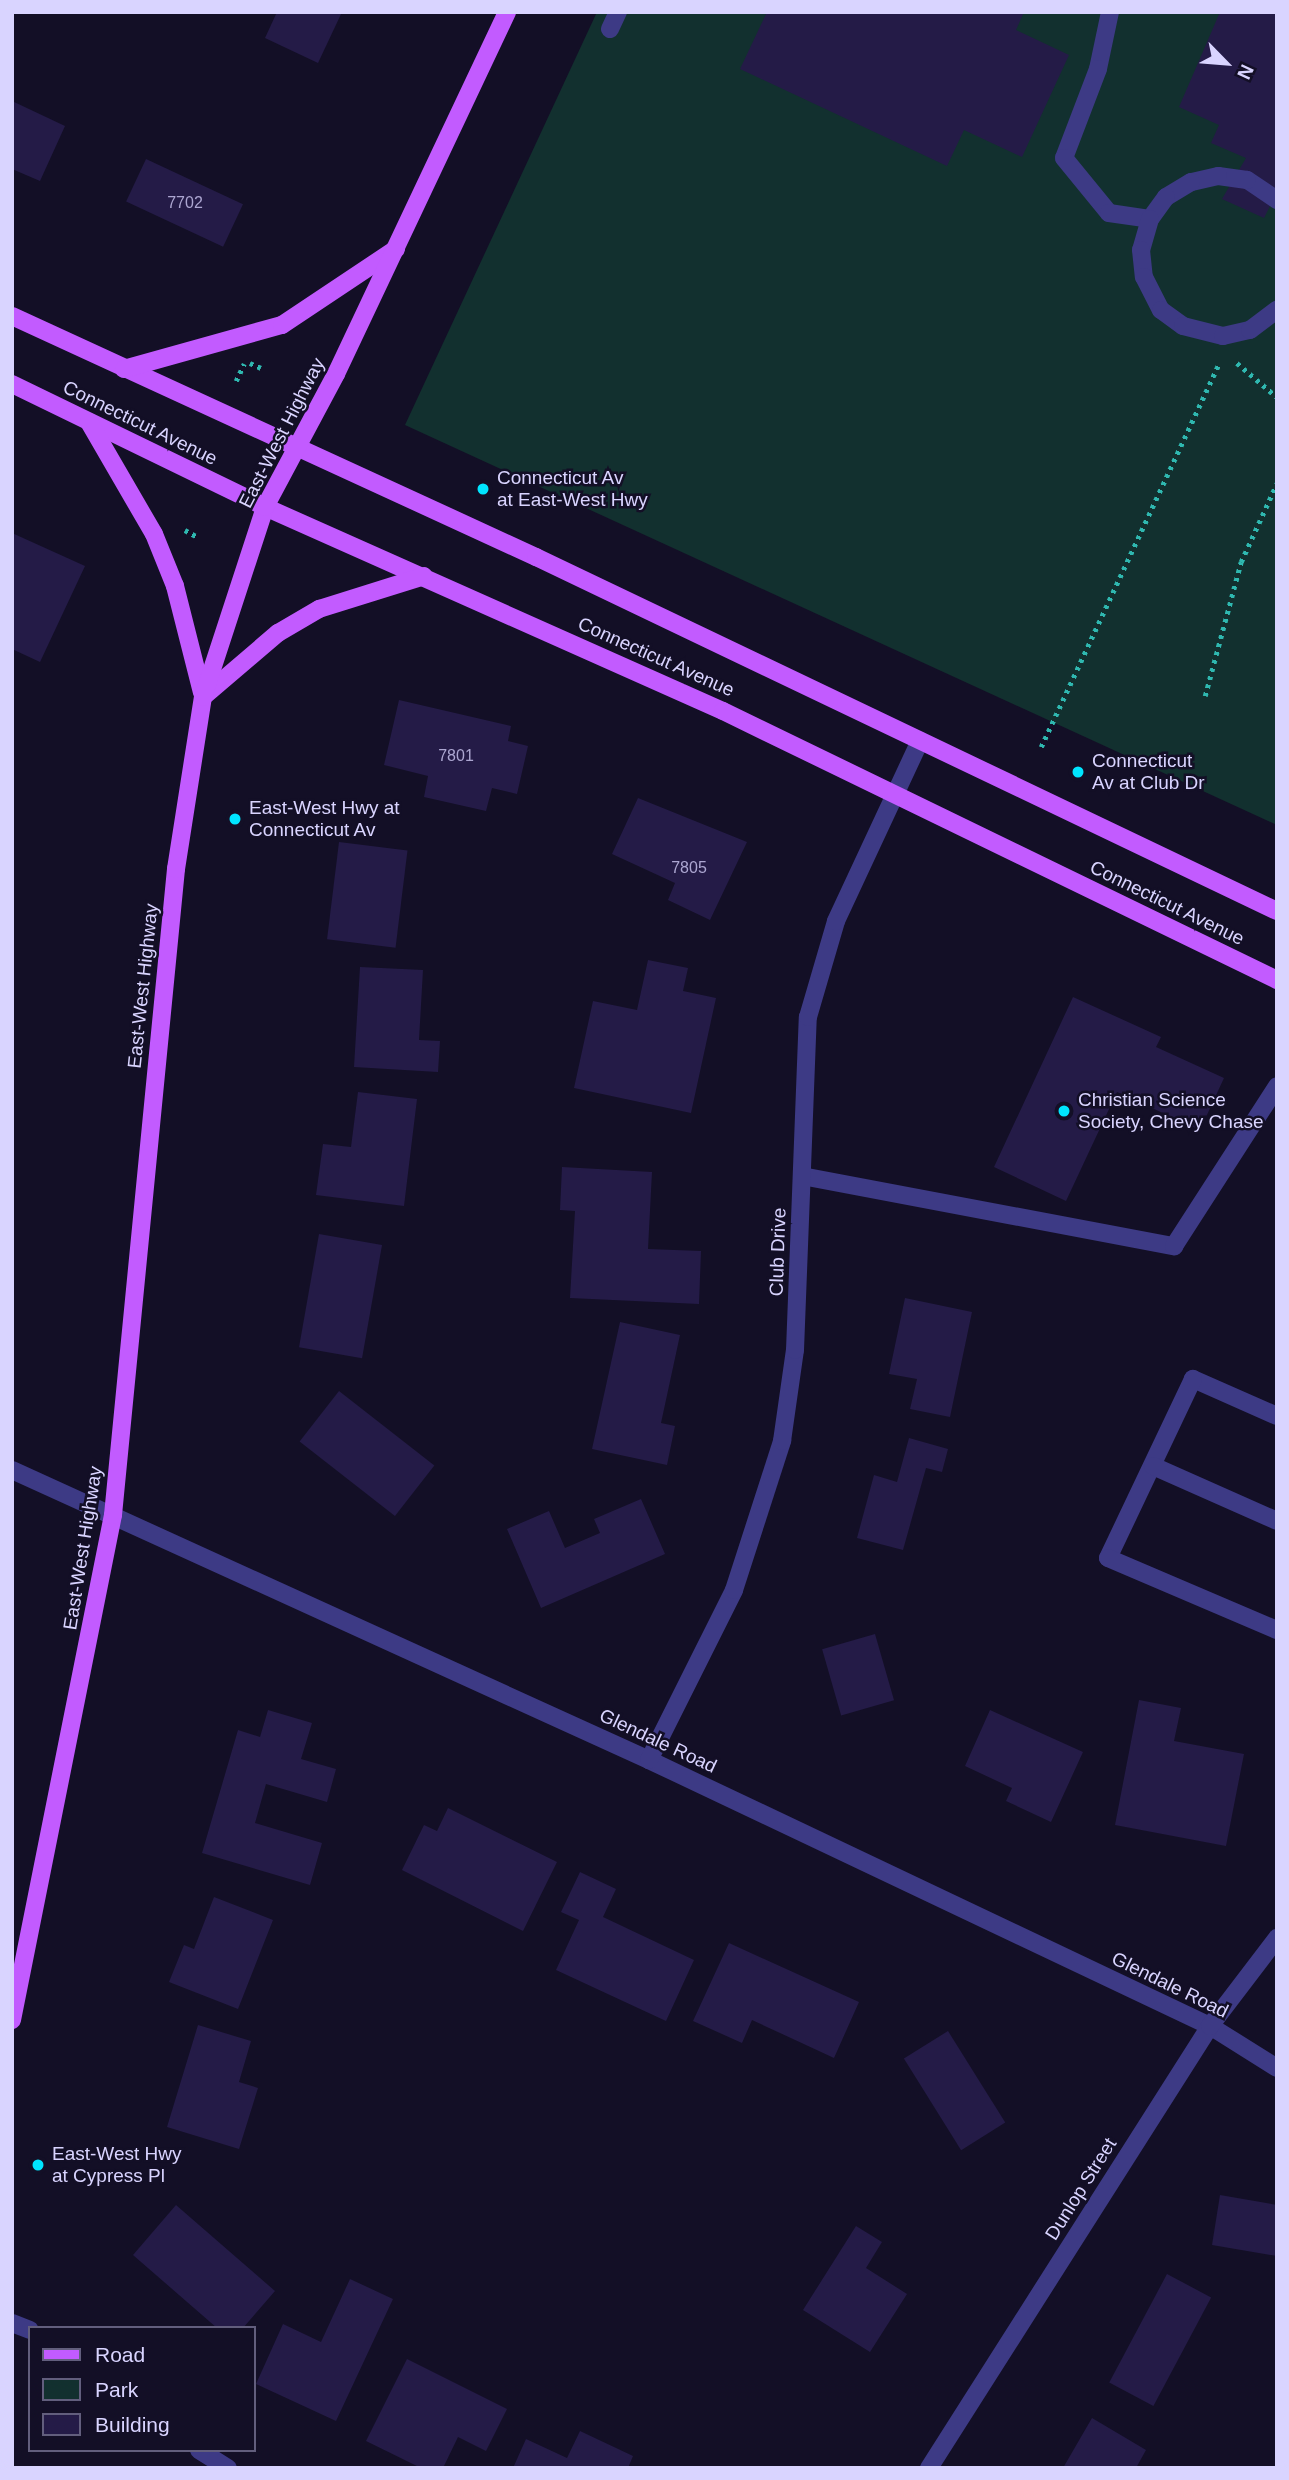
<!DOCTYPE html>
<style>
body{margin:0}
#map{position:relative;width:1289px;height:2480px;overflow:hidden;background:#130f26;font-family:Arial,sans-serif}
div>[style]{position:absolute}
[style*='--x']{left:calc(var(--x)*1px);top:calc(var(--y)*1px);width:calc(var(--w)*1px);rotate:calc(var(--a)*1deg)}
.green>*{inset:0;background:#12302f}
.building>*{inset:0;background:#241b47;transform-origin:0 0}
.path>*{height:4.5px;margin-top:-2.25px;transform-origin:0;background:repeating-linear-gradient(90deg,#2fb8b0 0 3.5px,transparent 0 8.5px)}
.minor>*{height:18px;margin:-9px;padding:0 9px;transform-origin:9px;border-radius:9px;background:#3d3a85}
.major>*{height:18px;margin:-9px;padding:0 9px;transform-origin:9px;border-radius:9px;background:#c25bff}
.dots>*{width:19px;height:19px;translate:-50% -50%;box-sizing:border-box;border:4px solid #130f26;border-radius:50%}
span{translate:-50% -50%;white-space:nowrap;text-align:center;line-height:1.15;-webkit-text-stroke:5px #130f26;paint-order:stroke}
.number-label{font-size:16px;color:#aca6d1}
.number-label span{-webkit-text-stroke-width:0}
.street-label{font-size:19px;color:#d9d4ff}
.poi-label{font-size:19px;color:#d9d4ff}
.left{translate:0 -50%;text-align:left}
.frame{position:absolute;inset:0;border:14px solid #d9d4ff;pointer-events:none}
.legend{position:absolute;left:28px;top:2326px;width:228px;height:126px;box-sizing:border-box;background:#130f26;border:2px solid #625e7d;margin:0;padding:9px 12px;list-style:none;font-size:21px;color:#d9d4ff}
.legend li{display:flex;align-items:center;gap:14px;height:35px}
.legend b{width:35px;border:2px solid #625e7d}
.north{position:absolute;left:1191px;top:28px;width:70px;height:70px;-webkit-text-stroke:5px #130f26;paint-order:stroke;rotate:115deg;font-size:19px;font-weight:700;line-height:28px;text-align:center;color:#d9d4ff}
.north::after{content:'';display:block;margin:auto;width:24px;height:32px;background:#d9d4ff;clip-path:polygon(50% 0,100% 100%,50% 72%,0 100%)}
</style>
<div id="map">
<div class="green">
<div style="clip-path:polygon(597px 12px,1277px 12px,1277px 825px,405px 425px)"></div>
</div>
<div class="building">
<div style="clip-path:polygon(277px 12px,342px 12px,318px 63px,265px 38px)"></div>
<div style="clip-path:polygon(767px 12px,1024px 12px,1016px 30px,1069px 55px,1022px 157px,964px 130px,947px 166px,740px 69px)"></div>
<div style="clip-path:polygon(1220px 12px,1277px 12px,1277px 192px,1264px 218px,1222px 199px,1246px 158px,1211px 143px,1219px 125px,1179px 107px)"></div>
<div style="clip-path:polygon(12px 101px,65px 126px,40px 181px,12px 169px)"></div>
<div style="left:146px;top:159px;width:107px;height:47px;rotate:25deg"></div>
<div style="clip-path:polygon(12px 533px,85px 566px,40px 662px,12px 649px)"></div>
<div style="clip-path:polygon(399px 700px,511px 726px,508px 741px,528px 746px,517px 794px,492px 788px,486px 811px,424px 797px,428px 776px,384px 765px)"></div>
<div style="clip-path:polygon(638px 798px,747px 842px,710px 920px,668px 900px,675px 883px,612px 854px)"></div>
<div style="left:339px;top:842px;width:69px;height:98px;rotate:7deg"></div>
<div style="clip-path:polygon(648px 960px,688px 968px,683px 991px,716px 998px,691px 1113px,574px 1088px,593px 1001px,637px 1010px)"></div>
<div style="clip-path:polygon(360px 967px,423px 970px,419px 1040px,440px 1041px,438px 1072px,354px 1067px)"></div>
<div style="clip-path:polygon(1073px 997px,1161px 1037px,1156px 1047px,1224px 1078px,1200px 1130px,1117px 1092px,1066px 1201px,994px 1167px)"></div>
<div style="clip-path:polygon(358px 1092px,417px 1099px,404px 1206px,316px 1195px,323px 1144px,351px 1147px)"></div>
<div style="clip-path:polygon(562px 1167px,652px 1172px,648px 1249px,701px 1251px,699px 1304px,570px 1298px,575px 1211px,560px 1210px)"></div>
<div style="left:319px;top:1234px;width:64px;height:115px;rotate:10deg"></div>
<div style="clip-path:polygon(905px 1298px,972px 1312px,950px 1417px,910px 1409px,917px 1379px,889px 1374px)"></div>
<div style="clip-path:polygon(620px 1322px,680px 1335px,661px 1423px,675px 1426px,667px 1465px,592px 1449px)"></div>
<div style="left:339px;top:1391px;width:121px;height:64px;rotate:38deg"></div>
<div style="clip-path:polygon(909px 1438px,948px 1449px,942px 1472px,926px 1468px,903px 1550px,857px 1538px,874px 1475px,897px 1482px)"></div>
<div style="clip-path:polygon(641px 1499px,665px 1554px,541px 1608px,507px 1529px,549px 1511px,565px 1548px,600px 1533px,594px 1519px)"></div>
<div style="left:875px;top:1634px;width:69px;height:55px;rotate:74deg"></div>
<div style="clip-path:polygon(1139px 1700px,1181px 1708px,1174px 1741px,1244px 1754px,1226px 1846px,1115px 1825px)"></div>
<div style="clip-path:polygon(268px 1710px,312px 1723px,301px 1759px,336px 1769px,327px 1802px,266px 1784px,255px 1823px,322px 1843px,310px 1885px,202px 1853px,238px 1730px,260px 1737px)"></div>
<div style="clip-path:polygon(990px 1710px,1083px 1752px,1051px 1822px,1006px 1801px,1012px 1788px,965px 1766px)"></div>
<div style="clip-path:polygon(448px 1808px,557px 1862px,523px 1931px,402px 1870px,424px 1825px,437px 1831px)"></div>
<div style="clip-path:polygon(580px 1872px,616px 1889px,603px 1917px,694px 1960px,666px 2021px,556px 1970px,579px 1920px,561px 1912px)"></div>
<div style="clip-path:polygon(214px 1897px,273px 1920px,238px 2009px,169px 1982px,184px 1945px,194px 1949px)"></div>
<div style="clip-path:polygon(729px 1943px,859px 2002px,834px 2058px,752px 2020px,742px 2043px,693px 2021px)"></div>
<div style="clip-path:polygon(198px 2025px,251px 2041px,239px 2082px,258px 2088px,239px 2149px,167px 2127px)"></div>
<div style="left:948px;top:2031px;width:108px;height:52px;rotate:58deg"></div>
<div style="clip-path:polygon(1220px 2195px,1277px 2205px,1277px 2256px,1212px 2245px)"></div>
<div style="clip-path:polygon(176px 2205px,275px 2291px,243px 2328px,217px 2328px,133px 2255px)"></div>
<div style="clip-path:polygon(856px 2226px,882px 2242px,866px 2268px,907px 2294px,870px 2352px,803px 2310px)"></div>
<div style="left:1167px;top:2274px;width:50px;height:123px;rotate:28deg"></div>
<div style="clip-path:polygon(350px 2279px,393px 2299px,336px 2421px,256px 2384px,283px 2324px,321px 2342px)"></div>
<div style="clip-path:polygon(407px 2359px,507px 2409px,486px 2451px,458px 2437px,443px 2468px,421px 2468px,366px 2441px)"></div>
<div style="clip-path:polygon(1092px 2418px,1146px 2450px,1136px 2468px,1063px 2468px)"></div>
<div style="clip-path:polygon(580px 2431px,633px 2456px,628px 2468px,513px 2468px,526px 2439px,567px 2458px)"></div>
</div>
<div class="path">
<div style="--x:250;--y:363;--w:12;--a:24"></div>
<div style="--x:1237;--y:363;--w:52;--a:40.4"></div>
<div style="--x:236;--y:381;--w:19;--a:-65"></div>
<div style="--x:185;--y:530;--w:13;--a:29"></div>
<div style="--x:1205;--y:696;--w:139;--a:-75"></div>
<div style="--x:1241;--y:562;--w:87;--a:-65.5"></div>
<div style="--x:1041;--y:747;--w:423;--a:-65.1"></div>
</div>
<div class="minor">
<div style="--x:1110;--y:12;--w:58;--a:101.9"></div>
<div style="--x:1098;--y:69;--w:95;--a:110.9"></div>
<div style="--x:1064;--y:158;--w:71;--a:50.7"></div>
<div style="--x:1109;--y:213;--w:41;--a:8.3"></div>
<div style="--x:610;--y:29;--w:19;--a:-65"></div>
<div style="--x:1277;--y:200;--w:36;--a:-146"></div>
<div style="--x:1247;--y:180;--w:29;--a:-172"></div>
<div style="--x:1218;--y:176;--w:28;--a:167"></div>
<div style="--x:1191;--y:182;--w:29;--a:149"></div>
<div style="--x:1166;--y:197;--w:27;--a:126"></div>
<div style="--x:1150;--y:219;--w:32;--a:106"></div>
<div style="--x:1141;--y:250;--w:27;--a:84"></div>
<div style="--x:1144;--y:277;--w:37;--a:63"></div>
<div style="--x:1161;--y:310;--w:27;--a:36"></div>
<div style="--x:1183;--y:326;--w:41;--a:14"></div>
<div style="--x:1223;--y:336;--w:28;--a:-13"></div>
<div style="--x:1250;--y:330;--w:34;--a:-37"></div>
<div style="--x:802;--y:1176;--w:379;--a:10.7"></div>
<div style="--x:1174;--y:1246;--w:190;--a:-57.2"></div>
<div style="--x:1277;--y:1416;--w:92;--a:-156.2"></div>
<div style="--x:1193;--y:1379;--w:198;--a:115.4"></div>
<div style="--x:1108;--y:1558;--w:184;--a:23.1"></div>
<div style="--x:1153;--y:1466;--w:136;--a:23.9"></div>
<div style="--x:12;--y:1470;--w:700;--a:24.48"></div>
<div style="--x:649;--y:1760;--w:621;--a:25.37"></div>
<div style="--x:1210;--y:2026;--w:79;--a:32.1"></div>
<div style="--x:649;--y:1760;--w:190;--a:-63.4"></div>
<div style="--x:734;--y:1590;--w:157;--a:-72.1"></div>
<div style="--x:782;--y:1441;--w:92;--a:-81.9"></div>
<div style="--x:795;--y:1350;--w:333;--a:-87.8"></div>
<div style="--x:808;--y:1017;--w:100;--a:-73.7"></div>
<div style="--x:836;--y:921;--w:199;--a:-65"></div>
<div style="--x:12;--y:2323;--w:19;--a:21"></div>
<div style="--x:199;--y:2450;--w:34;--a:32"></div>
<div style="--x:929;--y:2468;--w:524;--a:-57.55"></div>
<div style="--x:1210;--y:2026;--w:111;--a:-52.7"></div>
</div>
<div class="major">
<div style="--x:12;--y:316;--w:577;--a:24.7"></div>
<div style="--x:536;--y:557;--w:821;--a:25.54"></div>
<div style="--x:124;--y:369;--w:164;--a:-15.6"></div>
<div style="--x:282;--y:325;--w:137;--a:-33.7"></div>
<div style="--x:12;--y:384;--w:281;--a:25.9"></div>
<div style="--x:265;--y:507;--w:501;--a:24.01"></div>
<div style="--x:723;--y:711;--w:616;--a:25.9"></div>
<div style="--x:89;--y:422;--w:129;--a:59.9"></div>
<div style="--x:154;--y:534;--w:56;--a:68"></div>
<div style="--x:175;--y:586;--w:110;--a:75.8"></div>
<div style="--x:203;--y:697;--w:99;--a:-40.5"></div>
<div style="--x:278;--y:633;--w:48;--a:-30.3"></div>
<div style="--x:319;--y:609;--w:110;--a:-17.4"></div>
<div style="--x:12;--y:2020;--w:515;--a:-78.69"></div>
<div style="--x:113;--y:1515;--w:649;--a:-84.43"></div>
<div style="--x:176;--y:869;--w:174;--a:-81.1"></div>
<div style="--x:203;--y:697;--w:200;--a:-71.9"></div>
<div style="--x:265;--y:507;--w:151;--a:-61.9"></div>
<div style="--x:336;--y:374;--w:400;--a:-64.7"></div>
</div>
<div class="dots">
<div style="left:483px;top:489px;background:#00e5ff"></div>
<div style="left:1078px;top:772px;background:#00e5ff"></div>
<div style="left:235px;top:819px;background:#00e5ff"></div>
<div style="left:1064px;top:1111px;background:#00e5ff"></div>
<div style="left:38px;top:2165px;background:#00e5ff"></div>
</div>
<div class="number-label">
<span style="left:185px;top:203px">7702</span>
<span style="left:456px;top:756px">7801</span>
<span style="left:689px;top:868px">7805</span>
</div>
<div class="street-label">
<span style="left:140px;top:423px;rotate:26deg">Connecticut Avenue</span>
<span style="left:282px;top:433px;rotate:-63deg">East-West Highway</span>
<span style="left:656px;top:657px;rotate:24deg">Connecticut Avenue</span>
<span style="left:1167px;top:903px;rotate:26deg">Connecticut Avenue</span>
<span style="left:143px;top:986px;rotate:-84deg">East-West Highway</span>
<span style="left:778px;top:1252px;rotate:-88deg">Club Drive</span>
<span style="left:83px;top:1548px;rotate:-81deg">East-West Highway</span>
<span style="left:658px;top:1741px;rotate:25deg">Glendale Road</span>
<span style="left:1170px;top:1985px;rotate:26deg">Glendale Road</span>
<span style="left:1081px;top:2189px;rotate:-58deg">Dunlop Street</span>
</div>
<div class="poi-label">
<span class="left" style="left:497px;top:489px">Connecticut Av<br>at East-West Hwy</span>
<span class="left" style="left:1092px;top:772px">Connecticut<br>Av at Club Dr</span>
<span class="left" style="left:249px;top:819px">East-West Hwy at<br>Connecticut Av</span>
<span class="left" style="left:1078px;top:1111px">Christian Science<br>Society, Chevy Chase</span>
<span class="left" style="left:52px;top:2165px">East-West Hwy<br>at Cypress Pl</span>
</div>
<div class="frame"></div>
<ul class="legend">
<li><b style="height:9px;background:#c25bff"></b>Road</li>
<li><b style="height:19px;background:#12302f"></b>Park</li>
<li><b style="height:19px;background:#241b47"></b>Building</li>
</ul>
<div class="north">N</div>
</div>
